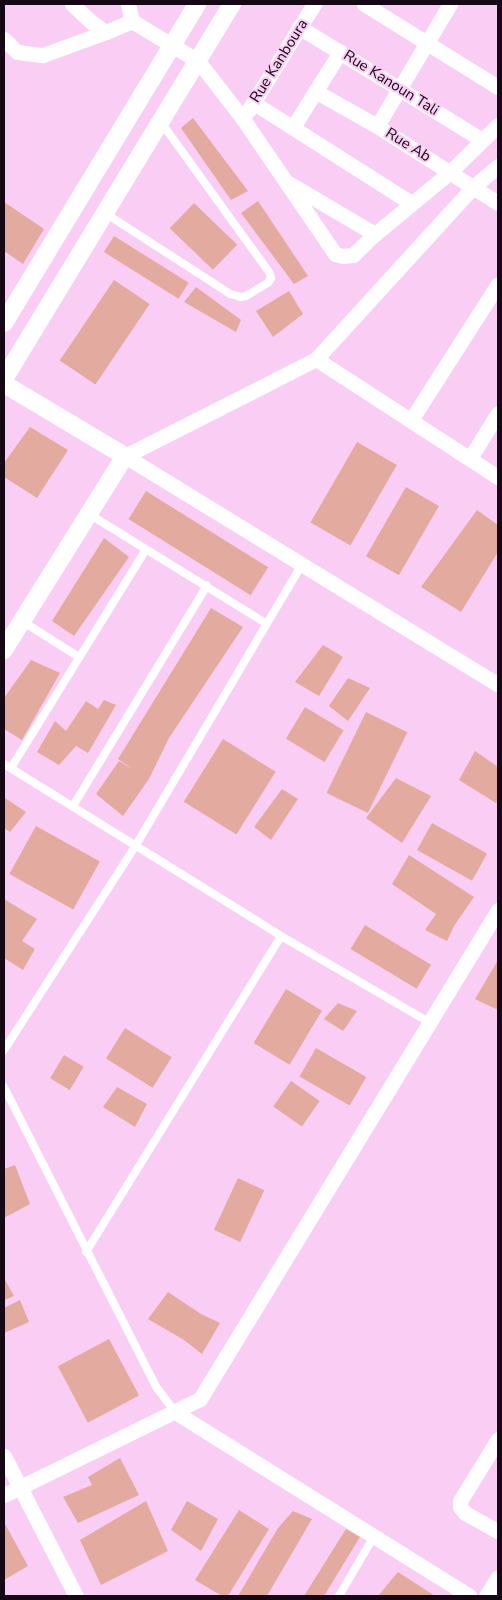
<!DOCTYPE html>
<style>
body{margin:0}
#map{position:relative;width:502px;height:1600px;overflow:hidden;background:#facef4;font-family:"Nunito Sans",sans-serif}
div>[style]{position:absolute}
[style*='--x']{left:calc(var(--x)*1px);top:calc(var(--y)*1px);width:calc(var(--w)*1px);rotate:calc(var(--a)*1deg)}
.building>*{inset:0;background:#e3aa9f;transform-origin:0 0}
.service>*{height:8px;margin:-4px;padding:0 4px;transform-origin:4px;border-radius:4px;background:#fff}
.minor>*{height:15px;margin:-7.5px;padding:0 7.5px;transform-origin:7.5px;border-radius:7.5px;background:#fff}
.tertiary>*{height:18px;margin:-9px;padding:0 9px;transform-origin:9px;border-radius:9px;background:#fff}
span{translate:-50% -50%;white-space:nowrap;text-align:center;line-height:1.15;-webkit-text-stroke:4px #facef4;paint-order:stroke}
.street-label{font-size:15px;color:#160814}
.frame{position:absolute;inset:0;border:5px solid #160814;pointer-events:none}
</style>
<div id="map">
<div class="building">
<div style="clip-path:polygon(193px 118px,248px 191px,231px 200px,181px 128px)"></div>
<div style="clip-path:polygon(258px 201px,308px 276px,294px 284px,241px 213px)"></div>
<div style="clip-path:polygon(4px 202px,44px 229px,23px 264px,4px 251px)"></div>
<div style="left:194px;top:203px;width:60px;height:35px;rotate:44deg"></div>
<div style="left:114px;top:236px;width:88px;height:19px;rotate:32deg"></div>
<div style="left:114px;top:280px;width:43px;height:97px;rotate:34deg"></div>
<div style="clip-path:polygon(196px 287px,241px 320px,236px 332px,184px 302px)"></div>
<div style="clip-path:polygon(289px 291px,303px 314px,273px 337px,256px 311px)"></div>
<div style="clip-path:polygon(30px 427px,68px 450px,37px 498px,4px 477px,4px 463px)"></div>
<div style="left:357px;top:442px;width:46px;height:93px;rotate:30deg"></div>
<div style="left:406px;top:487px;width:38px;height:80px;rotate:30deg"></div>
<div style="left:146px;top:491px;width:144px;height:33px;rotate:32deg"></div>
<div style="clip-path:polygon(477px 510px,498px 525px,498px 552px,461px 612px,421px 587px)"></div>
<div style="clip-path:polygon(104px 538px,129px 557px,74px 636px,52px 621px)"></div>
<div style="clip-path:polygon(211px 608px,243px 627px,169px 738px,149px 779px,123px 816px,96px 794px,119px 761px,134px 770px,118px 759px)"></div>
<div style="clip-path:polygon(323px 645px,343px 657px,319px 696px,295px 682px)"></div>
<div style="clip-path:polygon(31px 660px,60px 673px,22px 740px,4px 729px,4px 698px)"></div>
<div style="clip-path:polygon(348px 678px,370px 688px,348px 721px,329px 706px)"></div>
<div style="clip-path:polygon(104px 700px,116px 705px,88px 753px,76px 746px,59px 765px,37px 752px,55px 721px,66px 731px,86px 701px,98px 709px)"></div>
<div style="left:305px;top:707px;width:45px;height:37px;rotate:31deg"></div>
<div style="left:366px;top:712px;width:46px;height:90px;rotate:26deg"></div>
<div style="left:223px;top:739px;width:62px;height:74px;rotate:32deg"></div>
<div style="clip-path:polygon(475px 751px,498px 767px,498px 799px,496px 803px,459px 780px)"></div>
<div style="clip-path:polygon(396px 778px,431px 796px,402px 843px,366px 818px)"></div>
<div style="clip-path:polygon(282px 789px,298px 799px,271px 840px,254px 827px)"></div>
<div style="clip-path:polygon(5px 798px,26px 812px,10px 832px,4px 828px)"></div>
<div style="left:432px;top:823px;width:63px;height:31px;rotate:29deg"></div>
<div style="left:36px;top:826px;width:73px;height:55px;rotate:29deg"></div>
<div style="clip-path:polygon(409px 855px,474px 897px,454px 926px,447px 941px,425px 930px,436px 914px,392px 884px)"></div>
<div style="clip-path:polygon(4px 899px,37px 919px,22px 941px,35px 949px,23px 970px,4px 958px)"></div>
<div style="left:365px;top:925px;width:77px;height:28px;rotate:31deg"></div>
<div style="clip-path:polygon(498px 960px,498px 1010px,475px 999px)"></div>
<div style="left:286px;top:989px;width:42px;height:63px;rotate:31deg"></div>
<div style="clip-path:polygon(338px 1003px,357px 1011px,343px 1031px,324px 1019px)"></div>
<div style="left:125px;top:1028px;width:55px;height:36px;rotate:32deg"></div>
<div style="left:316px;top:1048px;width:58px;height:33px;rotate:30deg"></div>
<div style="left:64px;top:1055px;width:23px;height:27px;rotate:31deg"></div>
<div style="left:291px;top:1081px;width:35px;height:31px;rotate:35deg"></div>
<div style="clip-path:polygon(117px 1087px,147px 1104px,135px 1127px,103px 1107px)"></div>
<div style="clip-path:polygon(15px 1165px,30px 1204px,4px 1218px,4px 1169px)"></div>
<div style="left:238px;top:1178px;width:29px;height:57px;rotate:25deg"></div>
<div style="clip-path:polygon(4px 1278px,14px 1296px,4px 1300px)"></div>
<div style="clip-path:polygon(168px 1292px,201px 1314px,220px 1323px,202px 1354px,184px 1340px,148px 1319px)"></div>
<div style="clip-path:polygon(20px 1300px,29px 1322px,4px 1333px,4px 1308px)"></div>
<div style="left:109px;top:1339px;width:64px;height:58px;rotate:62deg"></div>
<div style="clip-path:polygon(120px 1458px,139px 1495px,78px 1523px,63px 1497px,92px 1485px,88px 1477px)"></div>
<div style="clip-path:polygon(146px 1501px,168px 1551px,101px 1585px,80px 1540px)"></div>
<div style="clip-path:polygon(187px 1501px,218px 1519px,201px 1551px,171px 1530px)"></div>
<div style="clip-path:polygon(239px 1510px,269px 1529px,228px 1596px,222px 1596px,195px 1580px)"></div>
<div style="clip-path:polygon(293px 1511px,312px 1519px,267px 1596px,238px 1596px,278px 1528px)"></div>
<div style="clip-path:polygon(4px 1522px,28px 1566px,4px 1580px)"></div>
<div style="clip-path:polygon(346px 1529px,360px 1537px,324px 1596px,304px 1596px)"></div>
<div style="clip-path:polygon(398px 1572px,435px 1596px,378px 1596px)"></div>
</div>
<div class="service">
<div style="--x:105;--y:213;--w:149;--a:32.9"></div>
<div style="--x:230;--y:294;--w:11;--a:15"></div>
<div style="--x:241;--y:297;--w:5;--a:-11"></div>
<div style="--x:246;--y:296;--w:26;--a:-31"></div>
<div style="--x:268;--y:283;--w:6;--a:-59"></div>
<div style="--x:271;--y:278;--w:6;--a:-108"></div>
<div style="--x:269;--y:272;--w:185;--a:-125.8"></div>
<div style="--x:89;--y:514;--w:209;--a:31.7"></div>
<div style="--x:22;--y:621;--w:67;--a:32.3"></div>
<div style="--x:4;--y:764;--w:326;--a:31.8"></div>
<div style="--x:281;--y:936;--w:171;--a:30.2"></div>
<div style="--x:11;--y:768;--w:257;--a:-58.3"></div>
<div style="--x:73;--y:806;--w:258;--a:-58.7"></div>
<div style="--x:4;--y:1050;--w:244;--a:-57.2"></div>
<div style="--x:136;--y:845;--w:328;--a:-59.4"></div>
<div style="--x:4;--y:1087;--w:338;--a:63.1"></div>
<div style="--x:157;--y:1388;--w:30;--a:53"></div>
<div style="--x:86;--y:1252;--w:371;--a:-58.3"></div>
<div style="--x:339;--y:1596;--w:67;--a:-59.6"></div>
</div>
<div class="minor">
<div style="--x:72;--y:4;--w:26;--a:43"></div>
<div style="--x:91;--y:22;--w:18;--a:34"></div>
<div style="--x:106;--y:32;--w:28;--a:-23"></div>
<div style="--x:128;--y:4;--w:17;--a:77"></div>
<div style="--x:132;--y:21;--w:77;--a:31.2"></div>
<div style="--x:198;--y:61;--w:73;--a:52.2"></div>
<div style="--x:243;--y:119;--w:163;--a:55.7"></div>
<div style="--x:335;--y:254;--w:8;--a:14"></div>
<div style="--x:343;--y:256;--w:10;--a:-6"></div>
<div style="--x:353;--y:255;--w:30;--a:-44"></div>
<div style="--x:375;--y:234;--w:97;--a:-39.6"></div>
<div style="--x:450;--y:172;--w:67;--a:-44.4"></div>
<div style="--x:364;--y:4;--w:158;--a:31.8"></div>
<div style="--x:299;--y:27;--w:215;--a:31.7"></div>
<div style="--x:4;--y:39;--w:18;--a:45"></div>
<div style="--x:17;--y:52;--w:26;--a:7"></div>
<div style="--x:43;--y:55;--w:67;--a:-20.1"></div>
<div style="--x:315;--y:91;--w:71;--a:29.4"></div>
<div style="--x:377;--y:126;--w:143;--a:32.5"></div>
<div style="--x:254;--y:103;--w:186;--a:32.5"></div>
<div style="--x:248;--y:111;--w:126;--a:-58.3"></div>
<div style="--x:377;--y:126;--w:142;--a:-59.1"></div>
<div style="--x:293;--y:127;--w:89;--a:-57.9"></div>
<div style="--x:290;--y:184;--w:99;--a:30.5"></div>
<div style="--x:316;--y:359;--w:217;--a:33"></div>
<div style="--x:411;--y:420;--w:161;--a:-57.4"></div>
<div style="--x:125;--y:456;--w:214;--a:-26.9"></div>
<div style="--x:316;--y:359;--w:233;--a:-47.6"></div>
<div style="--x:473;--y:187;--w:33;--a:-40"></div>
<div style="--x:125;--y:456;--w:438;--a:31.5"></div>
<div style="--x:470;--y:458;--w:53;--a:-58.1"></div>
<div style="--x:175;--y:1412;--w:347;--a:32"></div>
<div style="--x:498;--y:1439;--w:73;--a:121.5"></div>
<div style="--x:460;--y:1501;--w:6;--a:90"></div>
<div style="--x:460;--y:1507;--w:8;--a:50"></div>
<div style="--x:465;--y:1513;--w:38;--a:29"></div>
<div style="--x:4;--y:1456;--w:157;--a:62.8"></div>
<div style="--x:4;--y:1495;--w:218;--a:-26.1"></div>
<div style="--x:200;--y:1399;--w:573;--a:-58.64"></div>
<div style="--x:486;--y:1596;--w:22;--a:-58"></div>
</div>
<div class="tertiary">
<div style="--x:4;--y:323;--w:373;--a:-58.8"></div>
<div style="--x:4;--y:379;--w:439;--a:-58.7"></div>
<div style="--x:4;--y:384;--w:141;--a:30.8"></div>
<div style="--x:125;--y:456;--w:229;--a:122"></div>
</div>
<div class="street-label">
<span style="left:279px;top:61px;rotate:-58deg">Rue Kanboura</span>
<span style="left:391px;top:83px;rotate:32deg">Rue Kanoun Tali</span>
<span style="left:408px;top:145px;rotate:32deg">Rue Ab</span>
</div>
<div class="frame"></div>
</div>
